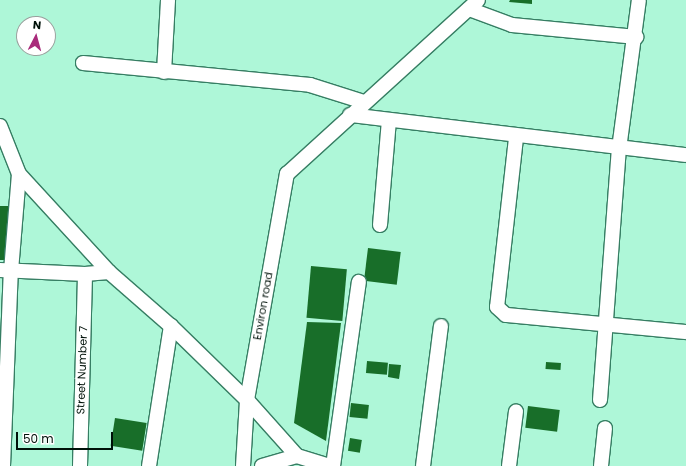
<!DOCTYPE html>
<style>
body{margin:0}
#map{position:relative;width:686px;height:466px;overflow:hidden;background:#aef7d8;font-family:Poppins,sans-serif}
div>[style]{position:absolute}
[style*='--x']{left:calc(var(--x)*1px);top:calc(var(--y)*1px);width:calc(var(--w)*1px);rotate:calc(var(--a)*1deg)}
.building>*{inset:0;background:#186e29;transform-origin:0 0}
.roads{filter:drop-shadow(1px 0 #367e63) drop-shadow(-1px 0 #367e63) drop-shadow(0 1px #367e63) drop-shadow(0 -1px #367e63)}
.minor>*{height:14px;margin:-7px;padding:0 7px;transform-origin:7px;border-radius:7px;background:#fff}
span{translate:-50% -50%;white-space:nowrap;text-align:center;line-height:1.15;-webkit-text-stroke:3px #fff;paint-order:stroke}
.street-label{font-size:11px;color:#001109}
.north{position:absolute;left:16px;top:16px;width:40px;height:40px;box-sizing:border-box;background:#fff;border:1px solid #99a09d;border-radius:50%;rotate:6deg;font-size:11px;font-weight:700;line-height:16px;text-align:center;color:#001109}
.north::after{content:'';display:block;margin:auto;width:14px;height:18px;background:#a92b7b;clip-path:polygon(50% 0,100% 100%,50% 72%,0 100%)}
.scale{position:absolute;left:16px;top:432px;width:97px;height:18px;box-sizing:border-box;border:2px solid #001109;border-top:0;padding-left:5px;font-size:12px;line-height:14px;white-space:nowrap;color:#001109;-webkit-text-stroke:3px #fff;paint-order:stroke}
</style>
<div id="map">
<div class="building">
<div style="clip-path:polygon(510px 0,532px 0,532px 4px,509px 2px)"></div>
<div style="clip-path:polygon(0 206px,10px 206px,8px 260px,0 260px)"></div>
<div style="left:368px;top:248px;width:33px;height:33px;rotate:7deg"></div>
<div style="left:311px;top:266px;width:36px;height:52px;rotate:5deg"></div>
<div style="clip-path:polygon(307px 322px,341px 323px,326px 441px,294px 423px)"></div>
<div style="left:367px;top:361px;width:21px;height:12px;rotate:5deg"></div>
<div style="left:546px;top:362px;width:15px;height:7px;rotate:4deg"></div>
<div style="clip-path:polygon(389px 364px,401px 365px,399px 379px,388px 377px)"></div>
<div style="left:351px;top:403px;width:18px;height:14px;rotate:6deg"></div>
<div style="left:528px;top:406px;width:32px;height:22px;rotate:7deg"></div>
<div style="left:115px;top:418px;width:32px;height:28px;rotate:9deg"></div>
<div style="left:350px;top:438px;width:12px;height:13px;rotate:9deg"></div>
</div>
<div class="roads">
<div class="minor">
<div style="--x:469;--y:9;--w:46;--a:20.4"></div>
<div style="--x:512;--y:25;--w:125;--a:5.5"></div>
<div style="--x:83;--y:63;--w:228;--a:5.5"></div>
<div style="--x:310;--y:85;--w:57;--a:17.5"></div>
<div style="--x:164;--y:72;--w:72;--a:-86.8"></div>
<div style="--x:350;--y:115;--w:338;--a:6.8"></div>
<div style="--x:0;--y:126;--w:52;--a:68.4"></div>
<div style="--x:19;--y:174;--w:133;--a:47.4"></div>
<div style="--x:109;--y:272;--w:82;--a:41.1"></div>
<div style="--x:171;--y:326;--w:106;--a:44.2"></div>
<div style="--x:247;--y:400;--w:75;--a:48.2"></div>
<div style="--x:516;--y:138;--w:170;--a:96.4"></div>
<div style="--x:497;--y:307;--w:12;--a:42"></div>
<div style="--x:506;--y:315;--w:181;--a:5.4"></div>
<div style="--x:380;--y:225;--w:105;--a:-85.1"></div>
<div style="--x:0;--y:270;--w:85;--a:2.7"></div>
<div style="--x:85;--y:274;--w:24;--a:-5"></div>
<div style="--x:600;--y:400;--w:252;--a:-85.7"></div>
<div style="--x:619;--y:149;--w:150;--a:-82.4"></div>
<div style="--x:3;--y:466;--w:195;--a:-87.7"></div>
<div style="--x:11;--y:271;--w:97;--a:-85.3"></div>
<div style="--x:80;--y:466;--w:192;--a:-88.5"></div>
<div style="--x:149;--y:466;--w:142;--a:-81.1"></div>
<div style="--x:243;--y:466;--w:66;--a:-86.5"></div>
<div style="--x:247;--y:400;--w:230;--a:-80"></div>
<div style="--x:287;--y:174;--w:258;--a:-42.3"></div>
<div style="--x:262;--y:466;--w:36;--a:-16"></div>
<div style="--x:297;--y:456;--w:34;--a:17"></div>
<div style="--x:333;--y:466;--w:186;--a:-82"></div>
<div style="--x:423;--y:466;--w:141;--a:-82.7"></div>
<div style="--x:509;--y:466;--w:55;--a:-82.7"></div>
<div style="--x:601;--y:466;--w:38;--a:-84"></div>
</div>
</div>
<div class="street-label">
<span style="left:263px;top:306px;rotate:-80deg">Environ road</span>
<span style="left:82px;top:370px;rotate:-88deg">Street Number 7</span>
</div>
<div class="north">N</div>
<div class="scale">50 m</div>
</div>
